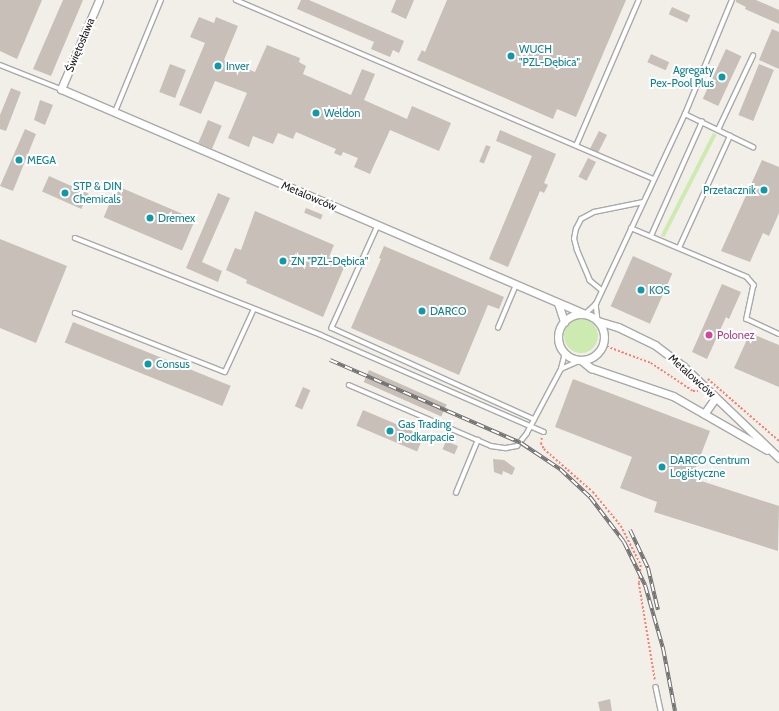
<!DOCTYPE html>
<meta charset="utf-8">
<style>
body{margin:0}
#map{position:relative;width:779px;height:711px;overflow:hidden;background:#f2efe9;font-family:Cabin,sans-serif}
div>[style]{position:absolute}
[style*='--x']{left:calc(var(--x)*1px);top:calc(var(--y)*1px);width:calc(var(--w)*1px);rotate:calc(var(--a)*1deg)}
.grass>*{inset:0;background:#cdebb0;transform-origin:0 0}
.round{border-radius:50%}
.building>*{inset:0;background:#c7bfb8;transform-origin:0 0}
.path>*{height:1.5px;margin-top:-0.75px;transform-origin:0;background:repeating-linear-gradient(90deg,#fa8072 0 2px,transparent 0 4px)}
.roads{filter:drop-shadow(1px 0 #a9a9a9) drop-shadow(-1px 0 #a9a9a9) drop-shadow(0 1px #a9a9a9) drop-shadow(0 -1px #a9a9a9)}
.lane>*{height:3.5px;margin:-1.75px;padding:0 1.75px;transform-origin:1.75px;border-radius:1.75px;background:#fff}
.street>*{height:7px;margin:-3.5px;padding:0 3.5px;transform-origin:3.5px;border-radius:3.5px;background:#fff}
.street>.ring{margin:-3.5px;padding:0;box-sizing:content-box;background:none;border:7px solid #fff;border-radius:50%}
.rail>*{height:4px;margin-top:-2px;transform-origin:0;background:repeating-linear-gradient(90deg,#fff 0 8px,#707070 0 16px);box-sizing:border-box;border-block:1px solid #707070}
.dots>*{width:11px;height:11px;translate:-50% -50%;box-sizing:border-box;border:2px solid #fff;border-radius:50%}
span{translate:-50% -50%;white-space:nowrap;text-align:center;line-height:1.15;-webkit-text-stroke:4px #fff;paint-order:stroke}
.street-label{font-size:11px;color:#222}
.culture-label{font-size:11px;color:#0d838f}
.left{translate:0 -50%;text-align:left}
.right{translate:-100% -50%;text-align:right}
.hotel-label{font-size:11px;color:#b23c85}
</style>
<div id="map">
<div class="grass">
<div style="left:713px;top:133px;width:4px;height:115px;rotate:27deg"></div>
<div class="round" style="left:564px;top:319px;width:34px;height:34px"></div>
</div>
<div class="building">
<div style="clip-path:polygon(0 0,42px 0,17px 59px,0 51px)"></div>
<div style="clip-path:polygon(63px 0,83px 0,51px 76px,33px 69px)"></div>
<div style="clip-path:polygon(301px 0,309px 0,404px 41px,399px 53px,393px 50px,390px 57px,371px 49px,374px 42px,297px 9px)"></div>
<div style="clip-path:polygon(396px 0,414px 0,406px 19px,391px 12px)"></div>
<div style="clip-path:polygon(447px 0,626px 0,576px 117px,557px 109px,553px 119px,417px 60px,422px 50px,425px 52px)"></div>
<div style="clip-path:polygon(736px 0,756px 0,779px 10px,779px 24px,745px 9px,746px 7px,736px 2px)"></div>
<div style="left:672px;top:7px;width:20px;height:8px;rotate:24deg"></div>
<div style="clip-path:polygon(199px 17px,214px 23px,216px 17px,238px 26px,224px 60px,255px 72px,267px 45px,300px 58px,299px 62px,306px 66px,303px 74px,351px 95px,362px 69px,375px 74px,364px 100px,407px 119px,412px 106px,451px 123px,439px 151px,390px 130px,370px 174px,354px 167px,358px 158px,343px 152px,341px 156px,334px 153px,336px 149px,296px 132px,293px 139px,278px 133px,273px 144px,253px 136px,249px 147px,228px 138px,247px 93px,215px 81px,201px 114px,179px 105px,205px 43px,190px 37px)"></div>
<div style="clip-path:polygon(772px 29px,779px 32px,779px 69px,759px 60px)"></div>
<div style="left:726px;top:49px;width:17px;height:55px;rotate:25deg"></div>
<div style="left:651px;top:54px;width:20px;height:9px;rotate:24deg"></div>
<div style="left:170px;top:64px;width:17px;height:30px;rotate:21deg"></div>
<div style="left:759px;top:64px;width:16px;height:55px;rotate:22deg"></div>
<div style="clip-path:polygon(11px 88px,21px 92px,6px 131px,0 129px,0 115px)"></div>
<div style="clip-path:polygon(40px 100px,53px 105px,45px 125px,34px 120px)"></div>
<div style="left:208px;top:120px;width:15px;height:25px;rotate:23deg"></div>
<div style="clip-path:polygon(25px 129px,36px 134px,13px 191px,0 186px)"></div>
<div style="clip-path:polygon(500px 130px,556px 154px,544px 183px,548px 185px,544px 193px,540px 191px,508px 267px,489px 259px,532px 156px,496px 141px)"></div>
<div style="left:599px;top:131px;width:9px;height:20px;rotate:27deg"></div>
<div style="left:486px;top:145px;width:5px;height:18px;rotate:22deg"></div>
<div style="left:588px;top:158px;width:9px;height:21px;rotate:27deg"></div>
<div style="clip-path:polygon(762px 160px,779px 167px,779px 213px,769px 236px,763px 233px,750px 262px,721px 251px)"></div>
<div style="left:49px;top:176px;width:43px;height:17px;rotate:24deg"></div>
<div style="left:117px;top:186px;width:85px;height:34px;rotate:23deg"></div>
<div style="clip-path:polygon(218px 193px,230px 198px,202px 262px,222px 271px,218px 282px,186px 268px)"></div>
<div style="left:306px;top:208px;width:18px;height:5px;rotate:22deg"></div>
<div style="clip-path:polygon(255px 211px,334px 245px,329px 257px,345px 265px,323px 317px,246px 283px,247px 280px,226px 270px,235px 248px,241px 250px)"></div>
<div style="clip-path:polygon(0 239px,67px 266px,36px 343px,0 328px)"></div>
<div style="clip-path:polygon(384px 246px,504px 297px,499px 309px,488px 305px,459px 375px,351px 328px,381px 259px,379px 258px)"></div>
<div style="left:633px;top:256px;width:43px;height:55px;rotate:24deg"></div>
<div style="clip-path:polygon(722px 284px,741px 292px,729px 319px,726px 317px,707px 359px,692px 352px)"></div>
<div style="left:73px;top:322px;width:170px;height:22px;rotate:22deg"></div>
<div style="clip-path:polygon(750px 333px,779px 345px,779px 387px,734px 368px)"></div>
<div style="left:369px;top:370px;width:85px;height:13px;rotate:24deg"></div>
<div style="clip-path:polygon(573px 379px,710px 431px,692px 478px,779px 506px,778px 551px,654px 512px,657px 502px,620px 488px,632px 457px,555px 427px)"></div>
<div style="left:303px;top:387px;width:8px;height:21px;rotate:23deg"></div>
<div style="left:363px;top:410px;width:66px;height:17px;rotate:23deg"></div>
<div style="left:446px;top:441px;width:13px;height:9px;rotate:23deg"></div>
<div style="clip-path:polygon(493px 459px,504px 460px,515px 468px,512px 475px,503px 471px,502px 475px,494px 472px)"></div>
<div style="clip-path:polygon(610px 699px,612px 711px,600px 711px,598px 702px)"></div>
</div>
<div class="path">
<div style="--x:603;--y:345;--w:51;--a:20.6"></div>
<div style="--x:651;--y:363;--w:50;--a:33.7"></div>
<div style="--x:693;--y:391;--w:5;--a:0"></div>
<div style="--x:708;--y:379;--w:94;--a:41.1"></div>
<div style="--x:542;--y:438;--w:5;--a:101"></div>
<div style="--x:541;--y:443;--w:7;--a:63"></div>
<div style="--x:544;--y:449;--w:65;--a:41.3"></div>
<div style="--x:593;--y:492;--w:44;--a:50.5"></div>
<div style="--x:621;--y:526;--w:44;--a:62.9"></div>
<div style="--x:641;--y:565;--w:18;--a:96"></div>
<div style="--x:639;--y:583;--w:98;--a:80.6"></div>
</div>
<div class="roads">
<div class="lane">
<div style="--x:236;--y:0;--w:454;--a:23.2"></div>
<div style="--x:0;--y:65;--w:66;--a:21.5"></div>
<div style="--x:115;--y:112;--w:121;--a:-67.7"></div>
<div style="--x:685;--y:114;--w:76;--a:25.9"></div>
<div style="--x:718;--y:130;--w:82;--a:-64.7"></div>
<div style="--x:576;--y:146;--w:159;--a:-66.7"></div>
<div style="--x:378;--y:226;--w:112;--a:114.3"></div>
<div style="--x:332;--y:328;--w:222;--a:24.3"></div>
<div style="--x:631;--y:228;--w:126;--a:22.9"></div>
<div style="--x:747;--y:277;--w:11;--a:49"></div>
<div style="--x:754;--y:285;--w:35;--a:102"></div>
<div style="--x:747;--y:319;--w:35;--a:25"></div>
<div style="--x:651;--y:236;--w:125;--a:-65.9"></div>
<div style="--x:75;--y:238;--w:264;--a:21.5"></div>
<div style="--x:321;--y:335;--w:243;--a:23.5"></div>
<div style="--x:679;--y:248;--w:123;--a:-65.5"></div>
<div style="--x:602;--y:291;--w:16;--a:-140"></div>
<div style="--x:590;--y:281;--w:34;--a:-113"></div>
<div style="--x:577;--y:250;--w:11;--a:-105"></div>
<div style="--x:574;--y:239;--w:10;--a:-79"></div>
<div style="--x:576;--y:229;--w:11;--a:-63"></div>
<div style="--x:581;--y:219;--w:15;--a:-28"></div>
<div style="--x:594;--y:212;--w:50;--a:-11.5"></div>
<div style="--x:596;--y:304;--w:17;--a:83"></div>
<div style="--x:75;--y:313;--w:161;--a:21.5"></div>
<div style="--x:225;--y:372;--w:69;--a:-65.3"></div>
<div style="--x:585;--y:314;--w:15;--a:-42"></div>
<div style="--x:596;--y:304;--w:210;--a:-64.9"></div>
<div style="--x:685;--y:114;--w:123;--a:-67.6"></div>
<div style="--x:498;--y:328;--w:47;--a:-67.3"></div>
<div style="--x:561;--y:369;--w:22;--a:-24"></div>
<div style="--x:349;--y:385;--w:155;--a:23.2"></div>
<div style="--x:491;--y:446;--w:15;--a:8"></div>
<div style="--x:506;--y:448;--w:11;--a:-10"></div>
<div style="--x:517;--y:446;--w:16;--a:-52"></div>
<div style="--x:527;--y:433;--w:72;--a:-62"></div>
<div style="--x:561;--y:369;--w:16;--a:-76"></div>
<div style="--x:456;--y:493;--w:57;--a:-67.5"></div>
<div style="--x:656;--y:687;--w:25;--a:78"></div>
</div>
<div class="street">
<div style="--x:99;--y:0;--w:97;--a:113.1"></div>
<div style="--x:61;--y:89;--w:570;--a:23.24"></div>
<div style="--x:558;--y:303;--w:20;--a:72"></div>
<div class="ring" style="left:558px;top:314px;width:39px;height:39px"></div>
<div style="--x:598;--y:321;--w:21;--a:17"></div>
<div style="--x:618;--y:327;--w:41;--a:25.9"></div>
<div style="--x:655;--y:345;--w:35;--a:37"></div>
<div style="--x:683;--y:366;--w:133;--a:43.8"></div>
<div style="--x:581;--y:360;--w:13;--a:39"></div>
<div style="--x:591;--y:368;--w:87;--a:18.9"></div>
<div style="--x:673;--y:396;--w:108;--a:29.9"></div>
<div style="--x:704;--y:414;--w:19;--a:-55"></div>
</div>
</div>
<div class="rail">
<div style="--x:330;--y:360;--w:208;--a:23.5"></div>
<div style="--x:521;--y:443;--w:47;--a:33.7"></div>
<div style="--x:560;--y:469;--w:41;--a:43"></div>
<div style="--x:590;--y:497;--w:56;--a:52.9"></div>
<div style="--x:624;--y:542;--w:48;--a:64"></div>
<div style="--x:645;--y:585;--w:66;--a:74.1"></div>
<div style="--x:663;--y:648;--w:64;--a:79.2"></div>
<div style="--x:630;--y:530;--w:42;--a:64.7"></div>
<div style="--x:648;--y:568;--w:43;--a:76.6"></div>
</div>
<div class="dots">
<div style="left:511px;top:56px;background:#0f9aa8"></div>
<div style="left:218px;top:66px;background:#0f9aa8"></div>
<div style="left:722px;top:77px;background:#0f9aa8"></div>
<div style="left:316px;top:113px;background:#0f9aa8"></div>
<div style="left:19px;top:160px;background:#0f9aa8"></div>
<div style="left:764px;top:190px;background:#0f9aa8"></div>
<div style="left:65px;top:193px;background:#0f9aa8"></div>
<div style="left:150px;top:218px;background:#0f9aa8"></div>
<div style="left:283px;top:261px;background:#0f9aa8"></div>
<div style="left:641px;top:290px;background:#0f9aa8"></div>
<div style="left:422px;top:311px;background:#0f9aa8"></div>
<div style="left:709px;top:335px;background:#d1479c"></div>
<div style="left:148px;top:364px;background:#0f9aa8"></div>
<div style="left:390px;top:431px;background:#0f9aa8"></div>
<div style="left:662px;top:467px;background:#0f9aa8"></div>
</div>
<div class="street-label">
<span style="left:80px;top:45px;rotate:-67deg">Świętosława</span>
<span style="left:309px;top:196px;rotate:23deg">Metalowców</span>
<span style="left:692px;top:376px;rotate:42deg">Metalowców</span>
</div>
<div class="culture-label">
<span class="left" style="left:519px;top:56px">WUCH<br>"PZL-Dębica"</span>
<span class="left" style="left:226px;top:66px">Inver</span>
<span class="right" style="left:714px;top:77px">Agregaty<br>Pex-Pool Plus</span>
<span class="left" style="left:324px;top:113px">Weldon</span>
<span class="left" style="left:27px;top:160px">MEGA</span>
<span class="left" style="left:73px;top:193px">STP &amp; DIN<br>Chemicals</span>
<span class="right" style="left:756px;top:190px">Przetacznik</span>
<span class="left" style="left:158px;top:218px">Dremex</span>
<span class="left" style="left:291px;top:261px">ZN "PZL-Dębica"</span>
<span class="left" style="left:649px;top:290px">KOS</span>
<span class="left" style="left:430px;top:311px">DARCO</span>
<span class="left" style="left:156px;top:364px">Consus</span>
<span class="left" style="left:398px;top:431px">Gas Trading<br>Podkarpacie</span>
<span class="left" style="left:670px;top:467px">DARCO Centrum<br>Logistyczne</span>
</div>
<div class="hotel-label">
<span class="left" style="left:717px;top:335px">Polonez</span>
</div>
</div>
